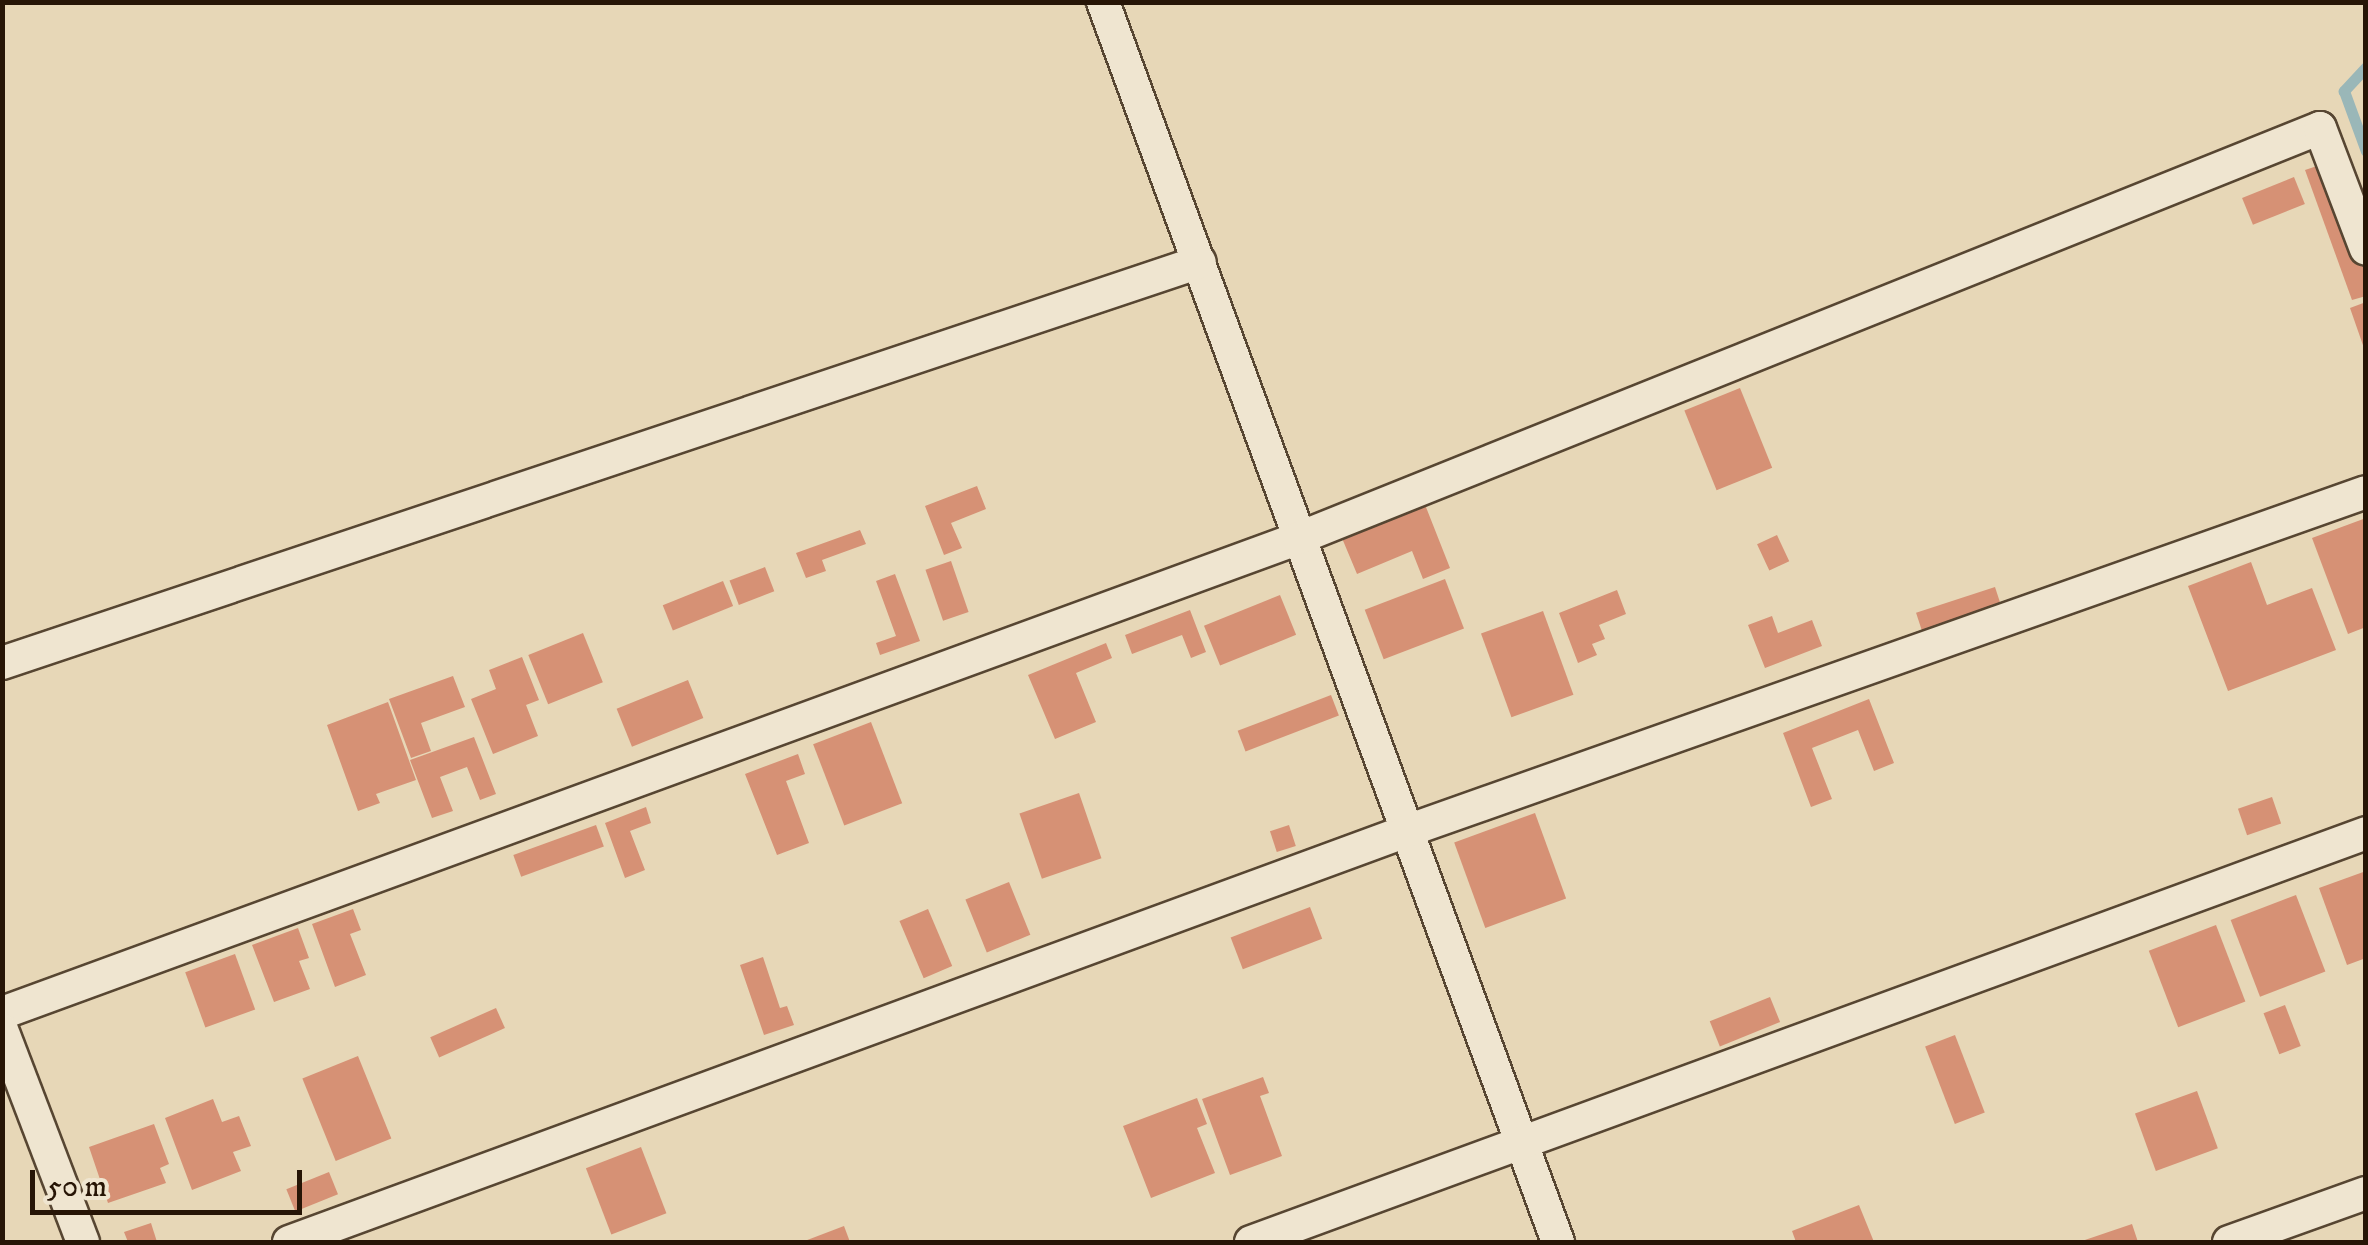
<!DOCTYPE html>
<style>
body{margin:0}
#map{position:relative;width:2368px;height:1245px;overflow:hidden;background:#e7d7b7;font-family:"IM FELL DW Pica",serif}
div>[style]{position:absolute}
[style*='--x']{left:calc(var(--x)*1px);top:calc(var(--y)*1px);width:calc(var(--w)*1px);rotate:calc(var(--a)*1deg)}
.stream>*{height:11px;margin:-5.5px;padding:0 5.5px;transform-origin:5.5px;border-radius:5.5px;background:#9ab7b8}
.building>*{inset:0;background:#d69175;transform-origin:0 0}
.roads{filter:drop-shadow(2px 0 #574632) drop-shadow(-2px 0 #574632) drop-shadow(0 2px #574632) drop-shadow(0 -2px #574632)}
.minor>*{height:32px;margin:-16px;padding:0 16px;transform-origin:16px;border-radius:16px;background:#efe5d0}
span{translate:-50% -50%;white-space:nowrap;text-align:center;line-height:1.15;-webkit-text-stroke:8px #efe5d0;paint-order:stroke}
.frame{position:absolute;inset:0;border:5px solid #271506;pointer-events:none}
.scale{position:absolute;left:30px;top:1170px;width:272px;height:45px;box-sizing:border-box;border:5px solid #271506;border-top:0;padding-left:12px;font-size:30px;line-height:35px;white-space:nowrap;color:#271506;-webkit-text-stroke:8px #efe5d0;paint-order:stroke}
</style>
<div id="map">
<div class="stream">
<div style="--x:2366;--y:67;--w:33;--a:133"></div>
<div style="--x:2344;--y:91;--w:64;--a:69.9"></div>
</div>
<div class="building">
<div style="clip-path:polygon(2326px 163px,2366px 272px,2366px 296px,2352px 300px,2305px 170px)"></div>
<div style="left:2294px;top:177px;width:29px;height:56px;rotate:68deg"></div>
<div style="clip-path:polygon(2366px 302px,2366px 351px,2365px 351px,2350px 308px)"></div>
<div style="left:1740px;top:388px;width:86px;height:60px;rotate:68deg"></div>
<div style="clip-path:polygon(977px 486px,986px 509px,951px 523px,962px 548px,944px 555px,925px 506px)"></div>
<div style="clip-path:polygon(1422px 497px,1450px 568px,1423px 579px,1412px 551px,1357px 574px,1339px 531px)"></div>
<div style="clip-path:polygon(2366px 518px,2366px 627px,2348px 634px,2312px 538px)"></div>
<div style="clip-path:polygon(860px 530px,866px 544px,822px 560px,826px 571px,806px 578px,796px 553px)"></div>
<div style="left:1777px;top:535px;width:29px;height:22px;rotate:65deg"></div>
<div style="left:951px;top:561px;width:54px;height:27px;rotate:71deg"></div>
<div style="clip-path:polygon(2251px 562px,2267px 605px,2312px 588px,2336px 650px,2228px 691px,2188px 586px)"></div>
<div style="left:765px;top:567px;width:26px;height:38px;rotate:69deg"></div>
<div style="clip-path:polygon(895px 574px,920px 641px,880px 655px,876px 643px,896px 636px,876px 581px)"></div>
<div style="left:1445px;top:579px;width:53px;height:86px;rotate:69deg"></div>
<div style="left:723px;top:581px;width:27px;height:65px;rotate:68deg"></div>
<div style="left:1995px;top:587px;width:29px;height:83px;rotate:72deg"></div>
<div style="clip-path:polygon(1617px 590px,1626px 614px,1599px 625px,1605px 639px,1592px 644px,1597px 655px,1578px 663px,1559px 613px)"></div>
<div style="left:1280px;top:595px;width:43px;height:82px;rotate:68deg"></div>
<div style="clip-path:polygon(1190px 610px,1206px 652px,1191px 658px,1182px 635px,1132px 654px,1125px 635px)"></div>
<div style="left:1543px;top:611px;width:89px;height:66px;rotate:70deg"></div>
<div style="clip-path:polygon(1772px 616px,1778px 633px,1812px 620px,1822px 646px,1765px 668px,1748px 625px)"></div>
<div style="left:583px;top:633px;width:53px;height:59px;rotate:68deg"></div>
<div style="clip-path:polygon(1106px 643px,1112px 658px,1076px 673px,1096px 722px,1055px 739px,1028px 675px)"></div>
<div style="clip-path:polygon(522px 657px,539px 700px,526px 705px,538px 736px,493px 754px,471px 699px,496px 689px,489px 670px)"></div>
<div style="clip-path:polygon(453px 676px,465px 707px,421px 723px,431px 751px,411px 758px,389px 699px)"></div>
<div style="left:688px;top:680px;width:41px;height:77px;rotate:68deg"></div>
<div style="left:1331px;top:695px;width:22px;height:100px;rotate:69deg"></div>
<div style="clip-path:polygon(1869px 699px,1894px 763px,1874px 771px,1858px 730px,1812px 748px,1832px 799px,1811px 807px,1783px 733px)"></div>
<div style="clip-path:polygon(388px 702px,416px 780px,376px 794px,380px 803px,358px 811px,327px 725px)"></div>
<div style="left:871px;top:722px;width:87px;height:62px;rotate:69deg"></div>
<div style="clip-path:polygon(474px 737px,496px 794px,480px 800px,467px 767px,440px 777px,453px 811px,432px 818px,410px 760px)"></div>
<div style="clip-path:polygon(798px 754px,805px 774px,786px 781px,809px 843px,777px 855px,745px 774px)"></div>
<div style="left:1079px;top:793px;width:69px;height:63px;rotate:71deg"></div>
<div style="left:2272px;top:797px;width:28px;height:36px;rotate:71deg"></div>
<div style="clip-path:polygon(646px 807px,651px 823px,630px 831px,645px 870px,625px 878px,605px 823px)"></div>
<div style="left:1535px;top:813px;width:91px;height:86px;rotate:70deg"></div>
<div style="left:596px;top:825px;width:23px;height:88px;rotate:70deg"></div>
<div style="left:1289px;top:825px;width:22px;height:20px;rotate:72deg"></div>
<div style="clip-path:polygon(2366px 871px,2366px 958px,2347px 965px,2319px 888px)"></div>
<div style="left:1009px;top:882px;width:57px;height:47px;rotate:68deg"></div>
<div style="left:2296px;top:895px;width:82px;height:70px;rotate:69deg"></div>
<div style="left:1310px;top:907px;width:34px;height:85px;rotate:69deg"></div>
<div style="clip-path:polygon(353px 909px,361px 930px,350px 934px,366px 975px,335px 987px,312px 924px)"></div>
<div style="left:928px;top:909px;width:62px;height:31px;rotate:67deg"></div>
<div style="left:2216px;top:925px;width:82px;height:72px;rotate:69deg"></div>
<div style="clip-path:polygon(298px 928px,309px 958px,299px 961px,310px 989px,274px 1002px,252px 945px)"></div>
<div style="left:235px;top:954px;width:59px;height:53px;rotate:70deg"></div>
<div style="clip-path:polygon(763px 957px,780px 1008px,787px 1006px,794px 1025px,764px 1035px,740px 965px)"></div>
<div style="left:1770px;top:997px;width:27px;height:65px;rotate:68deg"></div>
<div style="left:2285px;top:1005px;width:44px;height:23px;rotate:69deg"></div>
<div style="left:496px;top:1008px;width:22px;height:72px;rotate:66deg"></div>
<div style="left:1955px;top:1035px;width:83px;height:32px;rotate:69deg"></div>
<div style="left:358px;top:1056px;width:89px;height:60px;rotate:68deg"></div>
<div style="clip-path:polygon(1263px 1077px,1269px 1093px,1260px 1096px,1282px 1156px,1230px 1175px,1202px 1099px)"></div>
<div style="left:2197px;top:1091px;width:61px;height:66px;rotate:70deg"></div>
<div style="clip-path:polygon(1197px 1098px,1207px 1124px,1197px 1128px,1215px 1173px,1151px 1198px,1123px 1126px)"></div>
<div style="clip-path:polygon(213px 1099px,222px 1122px,239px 1116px,251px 1146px,233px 1152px,241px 1171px,192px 1190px,165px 1118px)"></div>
<div style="clip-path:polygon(154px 1124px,169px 1164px,160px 1168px,166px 1183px,108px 1203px,89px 1147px)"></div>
<div style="left:641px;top:1147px;width:71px;height:59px;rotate:69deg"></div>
<div style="left:329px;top:1172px;width:24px;height:46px;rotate:68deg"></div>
<div style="clip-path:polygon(1859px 1205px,1874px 1242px,1796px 1242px,1792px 1231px)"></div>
<div style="clip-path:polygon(151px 1223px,157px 1242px,128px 1242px,124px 1232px)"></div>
<div style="clip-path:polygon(2132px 1224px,2138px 1242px,2079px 1242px)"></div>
<div style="clip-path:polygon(844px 1226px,850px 1242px,802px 1242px)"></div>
</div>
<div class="roads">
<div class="minor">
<div style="--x:1103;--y:2;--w:1321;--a:69.85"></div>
<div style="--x:2;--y:663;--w:1263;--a:-18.51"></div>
<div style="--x:2;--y:1013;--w:1381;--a:-20.11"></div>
<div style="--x:1299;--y:538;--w:1100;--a:-21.88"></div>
<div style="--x:2320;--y:128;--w:129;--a:69.2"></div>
<div style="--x:2;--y:1030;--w:227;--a:69.1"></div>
<div style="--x:289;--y:1242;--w:1188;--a:-20.19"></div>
<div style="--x:1404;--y:832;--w:1020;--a:-19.46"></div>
<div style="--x:1251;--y:1242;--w:1188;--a:-20.14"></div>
<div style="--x:2229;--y:1242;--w:145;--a:-19.7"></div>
</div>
</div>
<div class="frame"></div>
<div class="scale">50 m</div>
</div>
